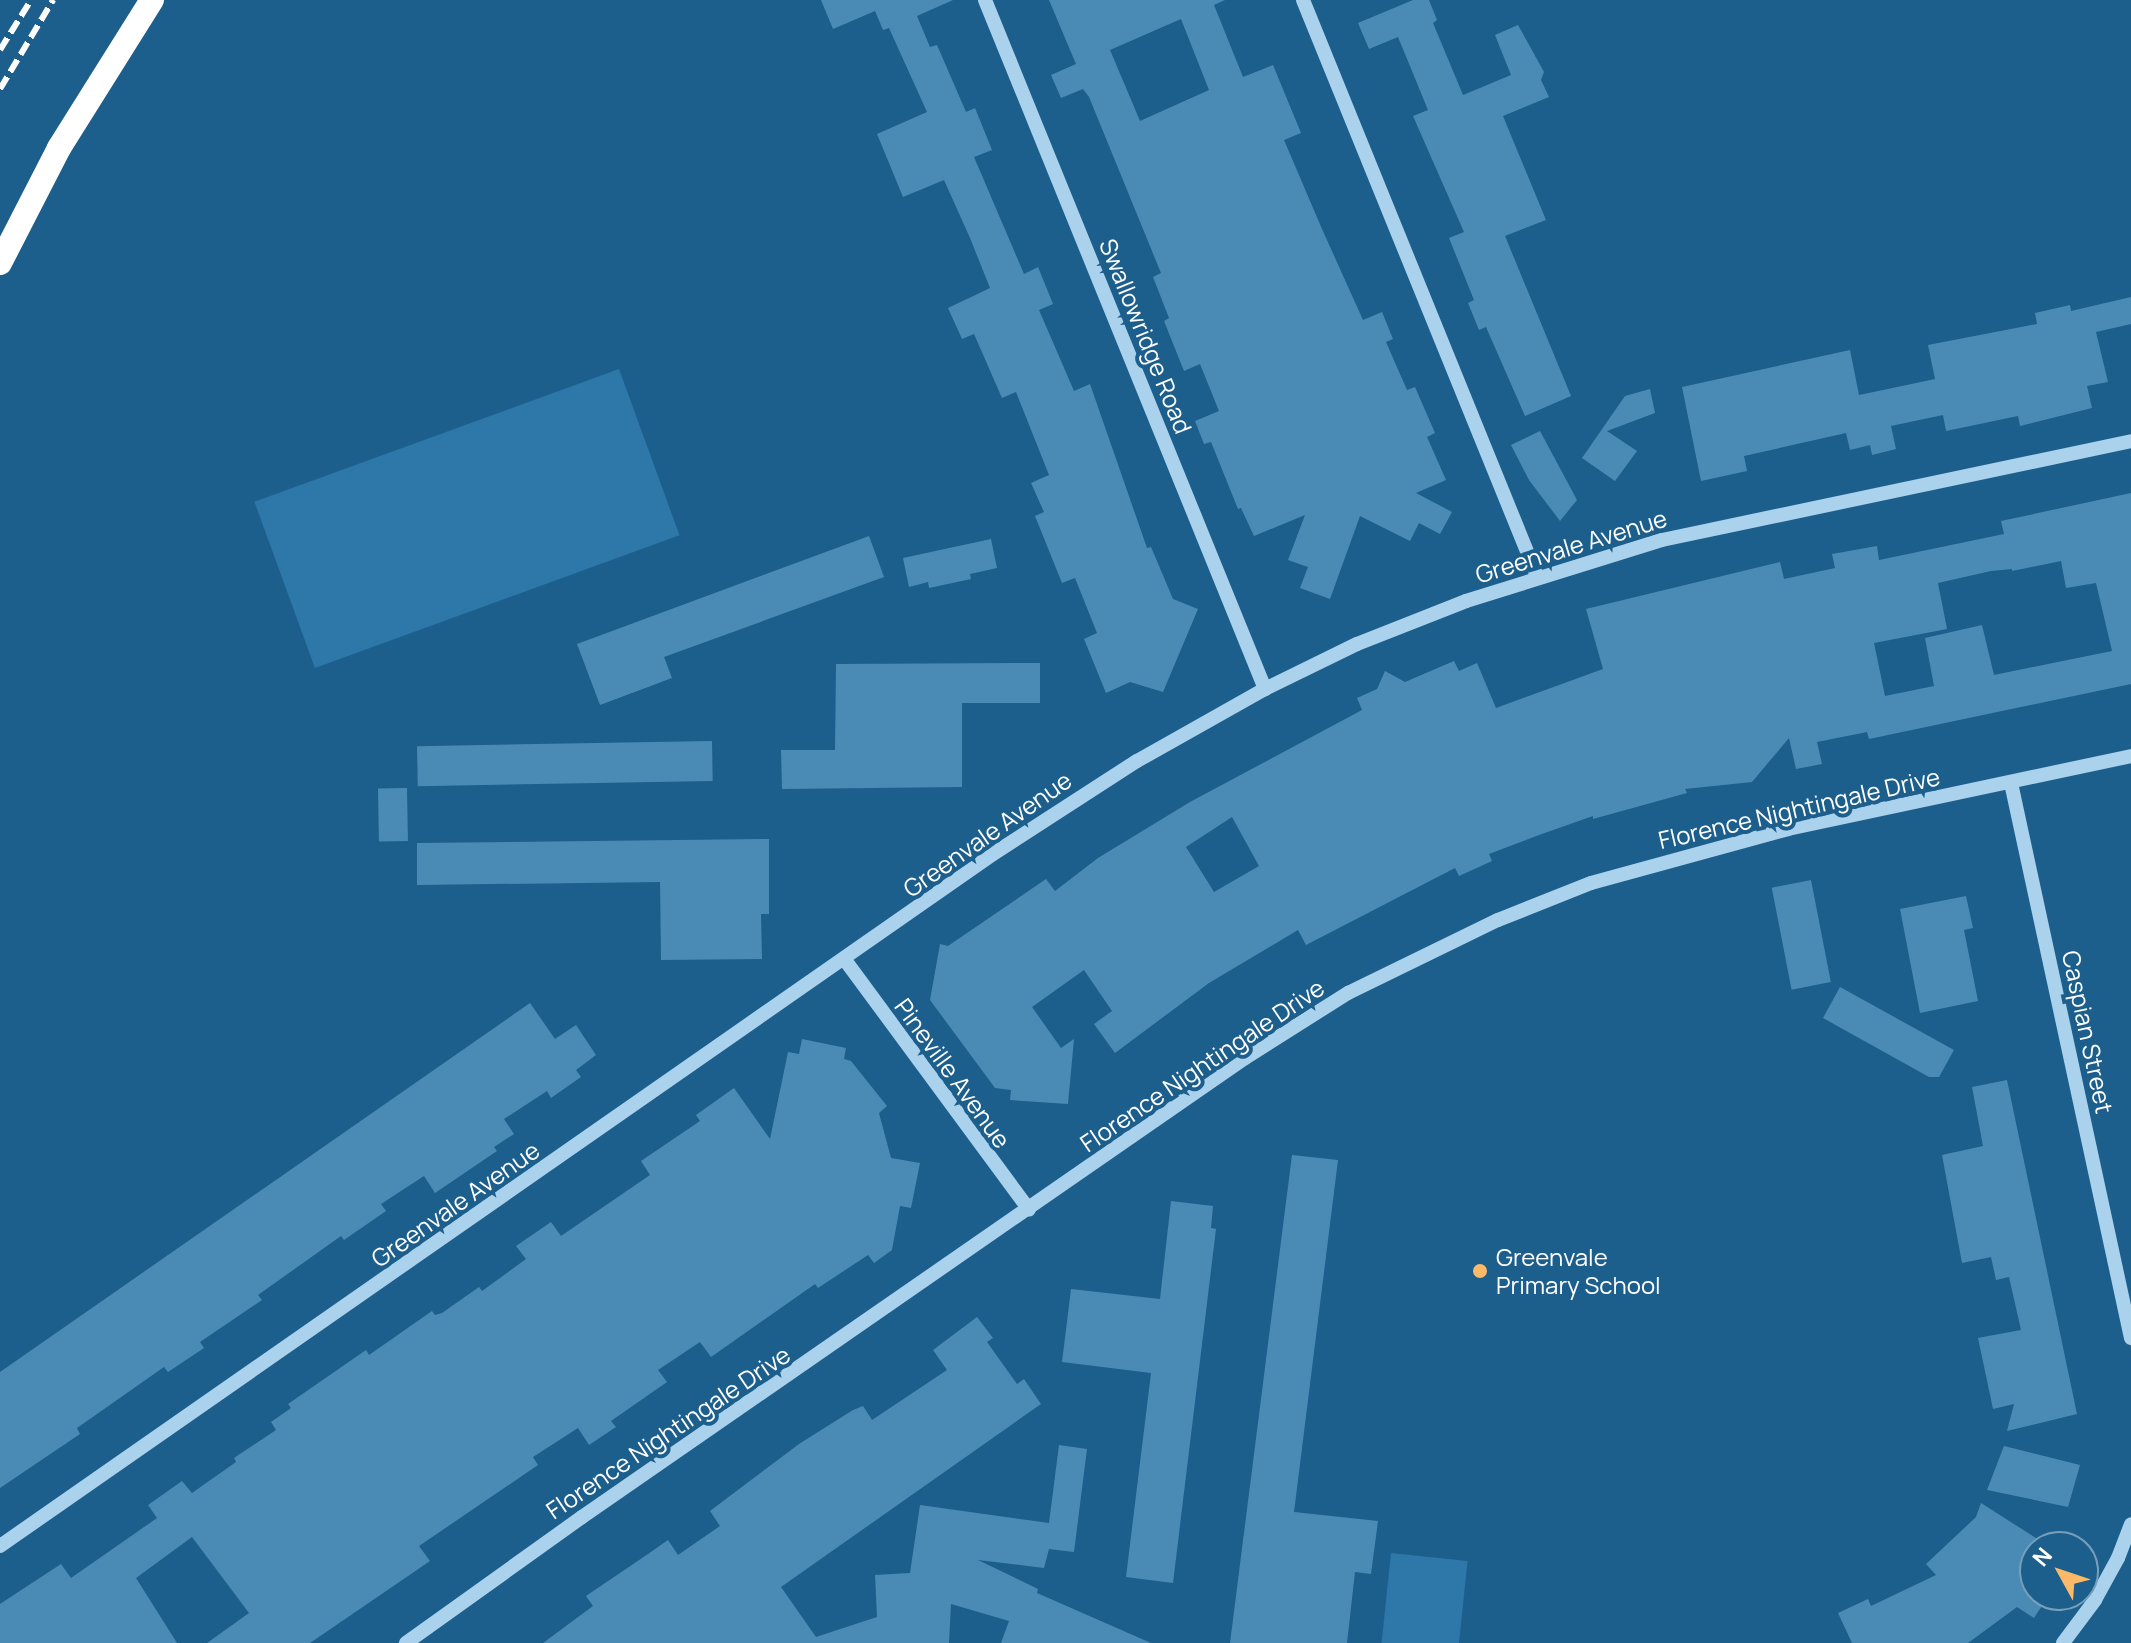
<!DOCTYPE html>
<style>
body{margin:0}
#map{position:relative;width:2131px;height:1643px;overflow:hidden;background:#1d5f8c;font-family:Manrope,sans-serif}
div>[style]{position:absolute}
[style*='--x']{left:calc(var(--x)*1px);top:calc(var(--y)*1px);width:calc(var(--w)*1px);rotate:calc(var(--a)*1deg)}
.green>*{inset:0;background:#2d78a8;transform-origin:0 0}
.building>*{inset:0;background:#4a8bb6;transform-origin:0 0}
.minor>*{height:14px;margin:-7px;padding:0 7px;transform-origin:7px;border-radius:7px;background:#aad2ed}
.highway>*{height:24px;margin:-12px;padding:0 12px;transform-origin:12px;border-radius:12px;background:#fff}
.rail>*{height:6px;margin-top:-3px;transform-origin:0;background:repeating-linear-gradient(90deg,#fff 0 14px,transparent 0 20px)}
.dots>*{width:22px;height:22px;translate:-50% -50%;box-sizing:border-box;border:4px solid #1d5f8c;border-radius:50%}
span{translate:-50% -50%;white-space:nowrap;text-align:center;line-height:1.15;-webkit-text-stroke:8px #1d5f8c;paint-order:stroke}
.street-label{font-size:24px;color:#fff}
.poi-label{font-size:24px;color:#fff}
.left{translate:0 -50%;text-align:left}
.north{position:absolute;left:2019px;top:1531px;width:80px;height:80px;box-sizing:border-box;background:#1d5f8c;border:2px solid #779fba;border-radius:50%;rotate:310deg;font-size:22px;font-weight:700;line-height:32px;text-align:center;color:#fff}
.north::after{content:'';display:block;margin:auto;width:28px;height:36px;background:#fcba68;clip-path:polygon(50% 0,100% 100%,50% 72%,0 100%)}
</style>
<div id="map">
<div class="green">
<div style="left:619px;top:369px;width:177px;height:388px;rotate:70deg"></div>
<div style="left:1391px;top:1553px;width:77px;height:91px;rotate:6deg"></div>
</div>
<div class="building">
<div style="clip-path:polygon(821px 0,953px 0,917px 16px,930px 47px,937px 45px,966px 112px,975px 108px,992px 150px,974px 157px,1024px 274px,1038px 267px,1053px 304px,1039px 310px,1074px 391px,1090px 384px,1147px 548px,1151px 547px,1173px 599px,1198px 609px,1163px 692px,1130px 682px,1106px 693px,1084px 639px,1097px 633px,1075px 578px,1062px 583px,1035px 516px,1044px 512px,1031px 483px,1049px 475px,1016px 392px,1002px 398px,974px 334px,962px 339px,948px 308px,990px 288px,970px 238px,944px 180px,903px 197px,877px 134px,927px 112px,889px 28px,883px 30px,875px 11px,833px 29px)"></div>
<div style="clip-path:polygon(evenodd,1049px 0,1225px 0,1214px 5px,1243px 77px,1273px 65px,1301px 133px,1284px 140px,1322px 229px,1363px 320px,1382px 312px,1393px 339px,1386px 342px,1407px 390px,1415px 387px,1435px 433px,1427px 437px,1446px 480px,1416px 493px,1452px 512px,1440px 534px,1419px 523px,1410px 541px,1360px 516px,1330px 599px,1300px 588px,1308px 567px,1288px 560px,1305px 515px,1254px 536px,1241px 508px,1238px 509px,1211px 442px,1204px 444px,1195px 421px,1219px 411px,1200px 364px,1184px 371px,1164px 321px,1169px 318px,1153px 277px,1161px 273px,1089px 97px,1083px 89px,1061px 98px,1051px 75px,1076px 64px,1049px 0,1181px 19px,1209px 90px,1140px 121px,1110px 50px,1181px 19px)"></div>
<div style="clip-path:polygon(1413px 0,1429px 0,1437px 20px,1433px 23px,1463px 95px,1511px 75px,1495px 35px,1518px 25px,1544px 72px,1541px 80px,1549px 97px,1503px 116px,1546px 220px,1505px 236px,1571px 396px,1525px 416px,1486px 327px,1479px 330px,1468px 303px,1474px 300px,1449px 238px,1464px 232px,1413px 116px,1428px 110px,1398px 37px,1369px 49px,1358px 23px)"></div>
<div style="clip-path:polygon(2131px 297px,2131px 324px,2096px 332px,2108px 382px,2087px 386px,2092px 408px,2020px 426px,2018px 416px,1946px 431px,1943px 415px,1891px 426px,1896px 449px,1872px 455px,1870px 445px,1850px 450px,1846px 433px,1744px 456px,1747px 471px,1701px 481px,1682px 387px,1850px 350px,1859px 395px,1883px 390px,1935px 379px,1928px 345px,2037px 324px,2035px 313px,2070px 305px,2071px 311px)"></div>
<div style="clip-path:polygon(1650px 389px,1655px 413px,1607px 431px,1637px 451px,1615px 481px,1582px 458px,1625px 396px)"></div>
<div style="clip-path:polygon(1540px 431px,1577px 500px,1560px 521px,1529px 480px,1511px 445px)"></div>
<div style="clip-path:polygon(evenodd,2131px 493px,2131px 684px,1869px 739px,1867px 732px,1817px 742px,1822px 764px,1796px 769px,1789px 738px,1752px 782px,1685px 789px,1687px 793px,1593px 819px,1593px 816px,1539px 835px,1489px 854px,1492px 861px,1459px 876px,1455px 868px,1306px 945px,1298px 930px,1209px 983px,1115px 1053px,1094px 1024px,1112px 1011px,1084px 970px,1032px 1007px,1061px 1048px,1074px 1039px,1068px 1104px,1010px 1100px,1011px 1090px,995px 1088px,930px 1000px,940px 944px,948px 946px,1046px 879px,1055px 891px,1098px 858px,1190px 802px,1362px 710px,1357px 698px,1377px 689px,1385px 671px,1405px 682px,1454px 661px,1459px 671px,1477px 663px,1496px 708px,1603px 669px,1586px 609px,1780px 562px,1784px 579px,1835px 568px,1832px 554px,1877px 546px,1879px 560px,2004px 534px,2001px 521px,2131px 493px,2061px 561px,2066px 588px,2096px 583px,2112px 651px,1994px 675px,1982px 625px,1925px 638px,1934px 686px,1885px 696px,1874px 643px,1947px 629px,1938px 583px,1991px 571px,2012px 569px,2012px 571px,2061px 561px,2131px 493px,1232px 817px,1259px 866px,1214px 892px,1186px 847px,1232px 817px)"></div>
<div style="clip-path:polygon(869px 536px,884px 577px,664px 657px,672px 678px,600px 705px,577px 644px)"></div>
<div style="clip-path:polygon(991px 539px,997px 568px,970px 574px,971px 579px,929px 588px,928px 582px,909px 587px,903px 558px)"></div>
<div style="clip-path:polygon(1040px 663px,1040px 703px,962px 703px,962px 787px,782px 789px,781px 750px,835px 750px,836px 664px)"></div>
<div style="left:712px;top:741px;width:40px;height:295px;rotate:89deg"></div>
<div style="left:407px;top:788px;width:53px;height:29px;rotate:89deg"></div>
<div style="clip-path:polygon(769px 839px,769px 914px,761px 914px,762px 959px,661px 960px,660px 882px,417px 885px,417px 843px)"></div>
<div style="left:1811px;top:880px;width:104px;height:40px;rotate:79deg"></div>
<div style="clip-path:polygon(1966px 896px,1973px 928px,1964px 930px,1978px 1001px,1920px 1013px,1900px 909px)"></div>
<div style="clip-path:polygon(1840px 987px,1954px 1050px,1939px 1077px,1929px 1077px,1823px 1018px)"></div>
<div style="clip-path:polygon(530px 1003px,555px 1039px,576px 1025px,596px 1055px,576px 1070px,581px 1077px,551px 1098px,547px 1091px,504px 1119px,514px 1134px,494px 1147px,497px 1151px,435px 1193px,424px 1176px,381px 1204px,386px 1211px,344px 1240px,341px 1236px,258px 1295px,262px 1300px,200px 1342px,204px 1348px,168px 1372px,164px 1367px,77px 1428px,80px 1434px,0 1488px,0 1372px)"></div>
<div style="clip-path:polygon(802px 1039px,846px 1048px,844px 1059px,851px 1061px,887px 1106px,879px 1113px,891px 1158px,920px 1163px,911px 1208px,900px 1206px,892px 1250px,874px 1263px,868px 1255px,818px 1288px,815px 1284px,711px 1357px,700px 1342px,658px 1370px,667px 1382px,611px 1421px,616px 1427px,589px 1445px,578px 1428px,533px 1457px,538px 1465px,419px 1546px,430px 1561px,310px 1643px,207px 1643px,249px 1613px,192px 1537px,136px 1578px,177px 1643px,0 1643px,0 1604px,61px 1564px,71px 1578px,157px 1518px,148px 1505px,182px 1481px,192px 1493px,236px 1462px,234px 1458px,276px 1430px,271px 1422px,291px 1408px,288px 1404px,366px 1350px,369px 1355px,432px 1311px,435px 1315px,442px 1313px,479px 1287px,482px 1291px,526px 1259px,516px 1246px,551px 1222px,561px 1236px,650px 1175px,641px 1161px,700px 1121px,696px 1115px,734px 1088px,770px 1139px,788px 1052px,799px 1054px)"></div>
<div style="clip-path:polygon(2007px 1080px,2077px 1414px,2007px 1431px,2014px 1404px,1993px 1409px,1978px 1338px,2021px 1330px,2009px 1277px,1996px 1280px,1991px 1257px,1962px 1263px,1942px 1155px,1983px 1146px,1972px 1087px)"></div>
<div style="clip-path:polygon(1292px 1155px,1338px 1160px,1294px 1512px,1378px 1521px,1371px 1574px,1355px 1572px,1347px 1643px,1230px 1643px)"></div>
<div style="clip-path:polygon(1171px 1201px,1213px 1206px,1211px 1228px,1216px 1229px,1173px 1583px,1126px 1577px,1151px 1373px,1062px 1362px,1071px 1289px,1160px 1299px)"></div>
<div style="clip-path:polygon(977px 1317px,993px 1338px,987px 1342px,1017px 1384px,1024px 1379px,1041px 1404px,781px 1587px,816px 1637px,877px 1617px,875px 1575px,910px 1573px,920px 1505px,1049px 1523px,1059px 1445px,1087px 1449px,1074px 1552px,1049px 1549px,1044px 1568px,978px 1560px,1038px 1589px,1037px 1593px,1151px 1643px,1001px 1643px,1009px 1621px,951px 1604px,949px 1643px,543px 1643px,593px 1606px,586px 1596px,648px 1554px,668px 1540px,678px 1555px,720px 1526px,710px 1511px,799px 1444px,853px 1410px,863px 1406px,872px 1420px,947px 1370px,933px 1350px)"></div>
<div style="clip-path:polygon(2004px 1446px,2080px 1465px,2068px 1507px,1987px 1490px)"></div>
<div style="clip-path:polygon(1981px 1503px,2050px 1547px,2035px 1547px,2035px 1595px,2049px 1595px,2034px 1618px,2017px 1607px,1968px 1643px,1852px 1643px,1838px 1613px,1868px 1599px,1871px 1606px,1936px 1575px,1926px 1564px,1976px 1517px)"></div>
</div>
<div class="minor">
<div style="--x:985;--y:0;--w:744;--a:67.88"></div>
<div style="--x:1303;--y:0;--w:622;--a:67.89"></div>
<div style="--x:2011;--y:783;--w:568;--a:77.8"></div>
<div style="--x:845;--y:960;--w:310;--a:53.6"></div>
<div style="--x:0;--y:1546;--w:1210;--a:-34.87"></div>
<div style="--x:993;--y:854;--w:171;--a:-32.9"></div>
<div style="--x:1137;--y:761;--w:147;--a:-29.4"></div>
<div style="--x:1265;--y:689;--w:102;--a:-26.1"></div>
<div style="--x:1357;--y:644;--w:117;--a:-21.5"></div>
<div style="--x:1466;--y:601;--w:205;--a:-17.3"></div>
<div style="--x:1662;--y:540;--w:479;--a:-11.9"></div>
<div style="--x:406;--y:1643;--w:216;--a:-35.6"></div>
<div style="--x:582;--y:1517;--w:806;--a:-34.7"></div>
<div style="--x:1245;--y:1058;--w:122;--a:-32.3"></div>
<div style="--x:1348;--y:993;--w:167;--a:-26"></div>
<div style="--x:1498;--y:920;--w:100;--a:-21.7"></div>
<div style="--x:1591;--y:883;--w:204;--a:-15.3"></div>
<div style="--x:1788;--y:829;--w:351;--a:-12"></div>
<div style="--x:2063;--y:1643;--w:54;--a:-53.3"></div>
<div style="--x:2095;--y:1600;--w:48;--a:-61.3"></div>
<div style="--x:2118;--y:1558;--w:36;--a:-69"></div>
</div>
<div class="highway">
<div style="--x:0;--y:263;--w:129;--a:-62.8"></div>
<div style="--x:59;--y:148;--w:175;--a:-57.9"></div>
</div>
<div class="rail">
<div style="--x:0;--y:50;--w:59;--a:-58.2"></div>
<div style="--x:0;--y:89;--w:104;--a:-59.2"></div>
</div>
<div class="dots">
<div style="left:1480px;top:1271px;background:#fcba68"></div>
</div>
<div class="street-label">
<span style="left:1146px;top:336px;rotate:68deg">Swallowridge Road</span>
<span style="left:1571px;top:546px;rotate:-17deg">Greenvale Avenue</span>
<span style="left:1799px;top:808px;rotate:-13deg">Florence Nightingale Drive</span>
<span style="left:987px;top:834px;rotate:-35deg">Greenvale Avenue</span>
<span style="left:2088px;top:1032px;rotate:78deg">Caspian Street</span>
<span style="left:1202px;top:1065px;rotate:-34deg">Florence Nightingale Drive</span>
<span style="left:953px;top:1073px;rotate:54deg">Pineville Avenue</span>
<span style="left:455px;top:1204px;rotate:-35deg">Greenvale Avenue</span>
<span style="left:668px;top:1432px;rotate:-34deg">Florence Nightingale Drive</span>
</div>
<div class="poi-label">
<span class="left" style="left:1496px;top:1271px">Greenvale<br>Primary School</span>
</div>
<div class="north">N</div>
</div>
